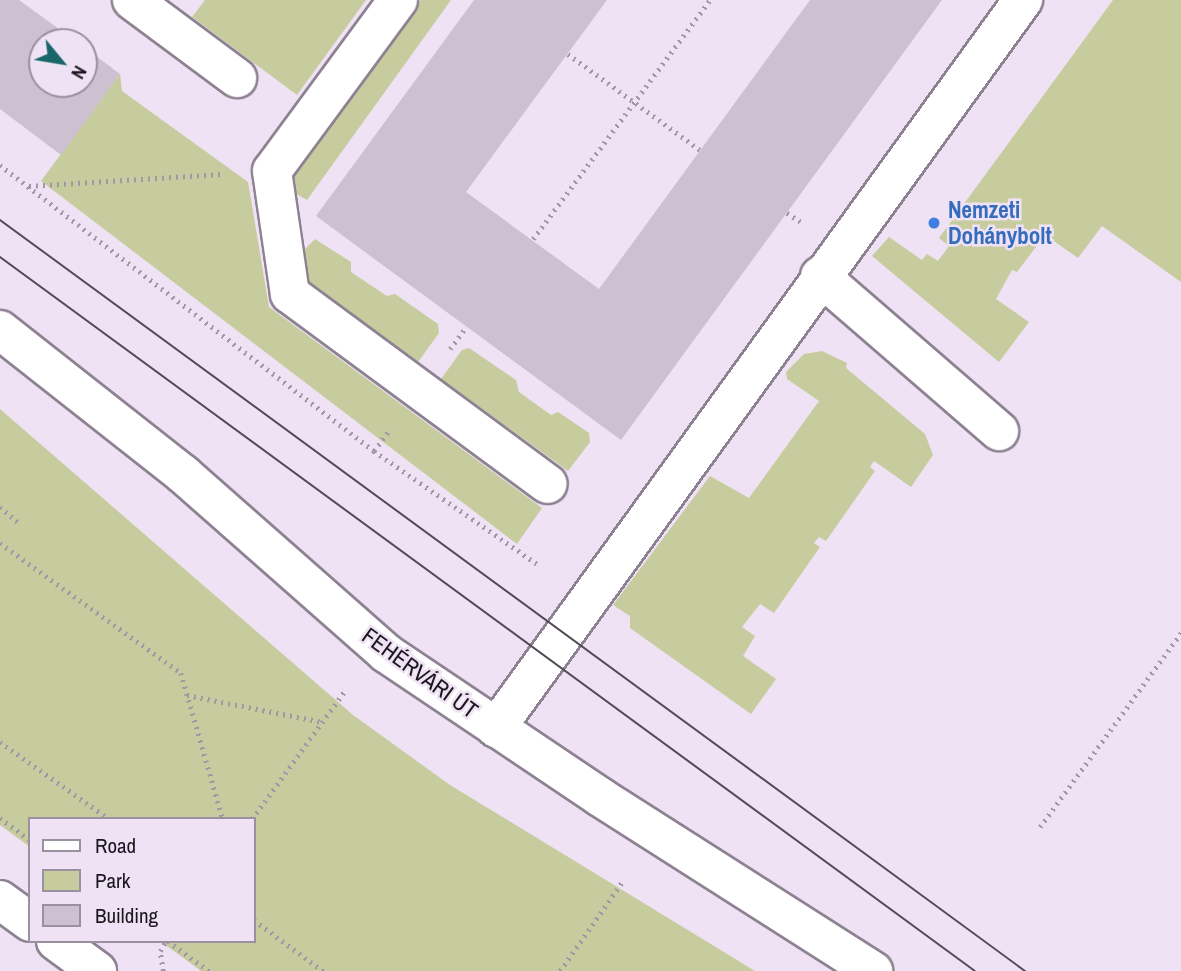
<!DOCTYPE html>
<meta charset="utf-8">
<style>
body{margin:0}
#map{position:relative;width:1181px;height:971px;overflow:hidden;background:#efe2f4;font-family:"Archivo Narrow",sans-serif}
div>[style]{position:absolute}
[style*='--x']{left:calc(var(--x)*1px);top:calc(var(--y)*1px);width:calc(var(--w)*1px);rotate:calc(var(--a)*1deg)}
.green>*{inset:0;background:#c6cc9d}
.building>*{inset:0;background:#cdc0d1}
.path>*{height:4.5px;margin-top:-2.25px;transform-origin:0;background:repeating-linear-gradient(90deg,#a197a5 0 2px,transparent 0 7px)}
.roads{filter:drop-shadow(2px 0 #8e8292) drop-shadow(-2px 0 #8e8292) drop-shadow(0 2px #8e8292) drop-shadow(0 -2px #8e8292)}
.minor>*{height:38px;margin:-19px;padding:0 19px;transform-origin:19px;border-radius:19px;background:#fff}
.tram>*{height:2px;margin:-1px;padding:0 1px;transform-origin:1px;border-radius:1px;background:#524b55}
.dots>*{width:19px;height:19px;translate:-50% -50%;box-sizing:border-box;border:4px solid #efe2f4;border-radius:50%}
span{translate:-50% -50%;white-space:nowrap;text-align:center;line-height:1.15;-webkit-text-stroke:5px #efe2f4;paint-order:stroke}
.shop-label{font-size:23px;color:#366cbe;font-weight:700}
.left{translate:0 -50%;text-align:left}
.street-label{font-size:23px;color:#1b161d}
.legend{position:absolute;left:28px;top:817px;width:228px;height:126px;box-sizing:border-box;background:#efe2f4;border:2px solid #9a909e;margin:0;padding:9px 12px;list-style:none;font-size:21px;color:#1b161d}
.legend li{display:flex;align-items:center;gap:14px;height:35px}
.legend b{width:35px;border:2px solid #9a909e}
.north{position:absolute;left:28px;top:28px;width:70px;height:70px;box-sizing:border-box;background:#efe2f4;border:2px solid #9a909e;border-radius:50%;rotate:120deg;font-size:19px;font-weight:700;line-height:28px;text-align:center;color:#1b161d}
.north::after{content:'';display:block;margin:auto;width:24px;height:32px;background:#18666a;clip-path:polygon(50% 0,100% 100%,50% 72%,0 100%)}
</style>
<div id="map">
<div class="green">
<div style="clip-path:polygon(205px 0,366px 0,297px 95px,192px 17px)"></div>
<div style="clip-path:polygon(421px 0,451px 0,307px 200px,295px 193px,292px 177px)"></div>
<div style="clip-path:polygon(1113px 0,1181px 0,1181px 282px,1102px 226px,1078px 258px,1045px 235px,1017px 272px,1012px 270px,996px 299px,1029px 322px,999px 362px,872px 256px,889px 237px,922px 260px,927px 254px,938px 261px,949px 246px,939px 238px)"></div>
<div style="clip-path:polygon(120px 74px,122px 91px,248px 182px,269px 307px,542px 508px,517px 544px,41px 181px)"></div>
<div style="clip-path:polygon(315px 239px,351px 262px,351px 272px,387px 296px,395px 294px,438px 324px,439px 333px,418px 362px,308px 282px,303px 251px)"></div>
<div style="clip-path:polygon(469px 348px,516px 380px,519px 392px,551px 415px,558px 412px,589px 433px,590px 442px,568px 471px,441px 379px,462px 350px)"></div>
<div style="clip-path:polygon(822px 351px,847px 363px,846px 368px,925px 434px,933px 455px,911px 487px,874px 461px,870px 467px,875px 471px,826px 541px,819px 537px,814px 543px,820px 547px,774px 613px,760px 604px,742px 627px,755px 636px,743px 656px,776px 679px,751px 714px,630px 628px,630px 616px,613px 605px,710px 476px,749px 498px,819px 401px,787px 379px,786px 372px,804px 354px)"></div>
<div style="clip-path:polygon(0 409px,353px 715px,450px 785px,755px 971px,201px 971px,160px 941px,254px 941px,254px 819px,30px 819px,30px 847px,0 825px)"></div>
</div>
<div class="building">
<div style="clip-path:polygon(0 0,19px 0,77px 42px,42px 42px,42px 84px,84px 84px,84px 47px,120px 74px,61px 155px,0 109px)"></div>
<div style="clip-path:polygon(474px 0,607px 0,466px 192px,599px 289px,810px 0,942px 0,621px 440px,316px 216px)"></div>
</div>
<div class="path">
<div style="--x:568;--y:54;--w:163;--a:36"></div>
<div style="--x:0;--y:165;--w:471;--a:37.4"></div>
<div style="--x:374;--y:451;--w:198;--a:34.7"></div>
<div style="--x:29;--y:186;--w:193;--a:-3.6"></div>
<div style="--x:787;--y:213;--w:17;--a:33"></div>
<div style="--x:533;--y:239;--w:297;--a:-53.5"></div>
<div style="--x:450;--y:349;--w:27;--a:-54"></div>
<div style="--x:374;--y:451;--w:27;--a:-54"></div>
<div style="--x:0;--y:507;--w:23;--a:40"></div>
<div style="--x:0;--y:543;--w:223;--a:35.7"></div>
<div style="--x:181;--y:673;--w:152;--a:74"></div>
<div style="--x:187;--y:695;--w:138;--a:11.3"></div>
<div style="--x:0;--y:742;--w:133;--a:35.2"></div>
<div style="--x:0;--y:818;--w:37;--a:36"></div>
<div style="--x:252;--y:819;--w:157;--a:-54.1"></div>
<div style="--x:1040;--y:827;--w:240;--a:-54"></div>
<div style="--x:254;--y:920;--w:86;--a:36.5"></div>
<div style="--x:168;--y:941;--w:51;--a:36.2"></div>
<div style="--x:163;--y:971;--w:20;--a:-99"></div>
<div style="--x:160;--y:951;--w:12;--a:-59"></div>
<div style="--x:560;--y:971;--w:108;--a:-55.1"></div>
</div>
<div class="roads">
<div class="minor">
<div style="--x:132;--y:0;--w:131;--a:36.6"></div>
<div style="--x:398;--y:0;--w:212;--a:126.4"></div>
<div style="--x:272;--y:171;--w:124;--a:81.7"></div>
<div style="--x:290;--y:294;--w:320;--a:36.4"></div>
<div style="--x:820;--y:276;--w:237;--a:40.9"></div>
<div style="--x:0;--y:330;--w:233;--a:38.2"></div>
<div style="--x:183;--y:474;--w:271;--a:41.4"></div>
<div style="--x:386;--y:653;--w:258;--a:33.9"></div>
<div style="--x:600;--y:797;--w:324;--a:32.5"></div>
<div style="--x:496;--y:728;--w:899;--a:-54.1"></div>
<div style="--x:0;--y:900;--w:37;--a:36"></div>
<div style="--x:56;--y:941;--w:51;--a:36.2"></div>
</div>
</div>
<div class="tram">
<div style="--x:0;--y:220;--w:1271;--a:36.23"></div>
<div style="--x:0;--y:257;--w:1208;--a:36.22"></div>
</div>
<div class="dots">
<div style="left:934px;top:223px;background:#3f7fe0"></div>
</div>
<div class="shop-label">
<span class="left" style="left:948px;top:223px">Nemzeti<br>Dohánybolt</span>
</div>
<div class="street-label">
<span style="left:420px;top:673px;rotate:36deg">FEHÉRVÁRI ÚT</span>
</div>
<ul class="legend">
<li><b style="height:9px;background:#fff"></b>Road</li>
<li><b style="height:19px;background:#c6cc9d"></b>Park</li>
<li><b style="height:19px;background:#cdc0d1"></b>Building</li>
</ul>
<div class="north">N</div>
</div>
